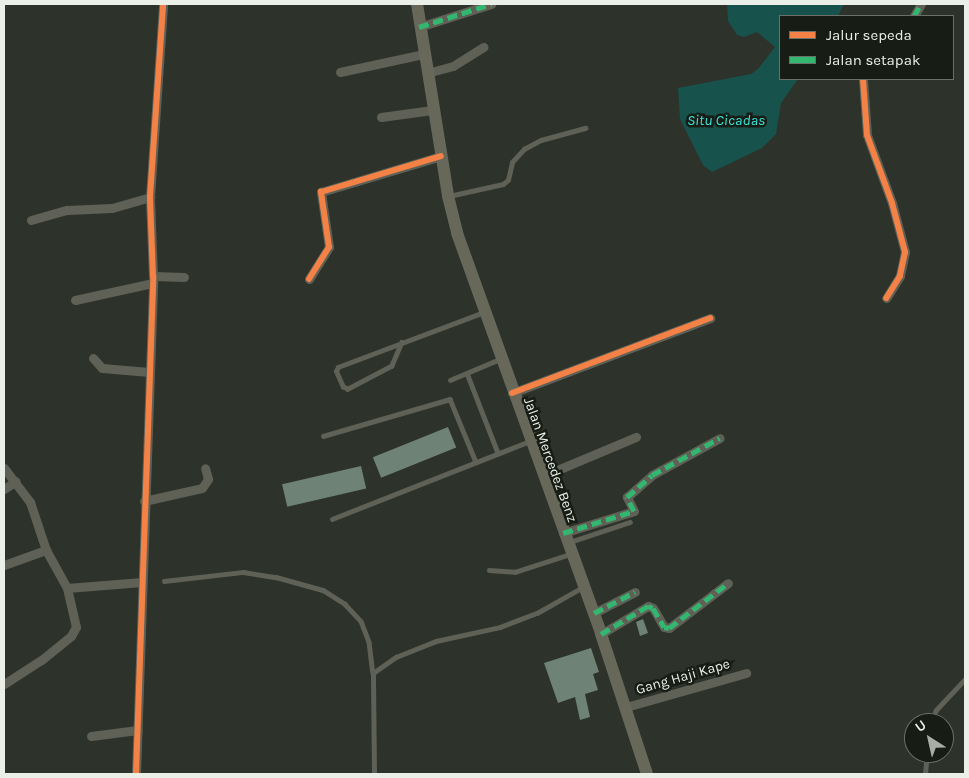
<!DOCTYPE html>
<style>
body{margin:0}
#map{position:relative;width:969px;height:778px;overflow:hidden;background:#2d322a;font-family:Karla,sans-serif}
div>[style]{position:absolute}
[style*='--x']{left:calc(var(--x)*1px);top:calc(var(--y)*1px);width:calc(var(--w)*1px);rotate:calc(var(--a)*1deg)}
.water>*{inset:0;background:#18524d}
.building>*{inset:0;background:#6f8276;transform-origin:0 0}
.service>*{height:4.5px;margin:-2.25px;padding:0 2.25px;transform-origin:2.25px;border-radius:2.25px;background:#5f6156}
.minor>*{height:9px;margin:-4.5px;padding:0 4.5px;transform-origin:4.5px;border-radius:4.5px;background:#5f6156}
.primary>*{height:12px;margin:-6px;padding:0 6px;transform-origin:6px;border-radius:6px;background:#676859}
.quiet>*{height:5px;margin-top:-2.5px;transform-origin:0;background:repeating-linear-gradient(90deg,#33b770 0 10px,transparent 0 15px)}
.cycleway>*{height:6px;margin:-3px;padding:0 3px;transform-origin:3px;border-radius:3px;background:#f48246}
span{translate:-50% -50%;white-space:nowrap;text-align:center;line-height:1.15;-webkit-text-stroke:5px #171c15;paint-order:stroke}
.street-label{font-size:14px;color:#eaf0e7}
.water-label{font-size:15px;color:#3ae5d8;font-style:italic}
.frame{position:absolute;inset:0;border:5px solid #eaf0e7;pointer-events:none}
.legend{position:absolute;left:779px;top:15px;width:175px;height:65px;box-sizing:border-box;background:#171c15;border:1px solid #6b7169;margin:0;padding:6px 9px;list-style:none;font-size:15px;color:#eaf0e7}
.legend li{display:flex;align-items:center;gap:10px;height:25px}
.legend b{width:25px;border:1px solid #6b7169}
.north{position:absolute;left:904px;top:713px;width:50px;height:50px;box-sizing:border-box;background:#171c15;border:1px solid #6b7169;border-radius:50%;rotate:325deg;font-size:14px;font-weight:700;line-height:20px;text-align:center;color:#eaf0e7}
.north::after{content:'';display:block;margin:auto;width:18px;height:22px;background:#a8aea5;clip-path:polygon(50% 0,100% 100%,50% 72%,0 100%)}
</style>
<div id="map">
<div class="water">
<div style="clip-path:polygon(727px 4px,844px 4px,838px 16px,780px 16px,780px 79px,798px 79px,781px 103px,776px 134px,762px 148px,712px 172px,703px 165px,680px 119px,678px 88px,751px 74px,758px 69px,775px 47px,757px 32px,744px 37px,737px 35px,728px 21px)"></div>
</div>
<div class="building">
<div style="left:448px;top:427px;width:22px;height:81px;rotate:68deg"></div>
<div style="left:361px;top:466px;width:23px;height:81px;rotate:77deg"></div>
<div style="clip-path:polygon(643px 619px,648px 633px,640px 636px,636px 622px)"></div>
<div style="clip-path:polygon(591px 648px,599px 672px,593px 674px,598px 690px,585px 694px,590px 717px,580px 720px,575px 697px,558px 703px,544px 663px)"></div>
</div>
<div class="service">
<div style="--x:449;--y:196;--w:55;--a:-12.5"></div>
<div style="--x:503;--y:184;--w:6;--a:-39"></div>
<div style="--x:508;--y:180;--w:18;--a:-77"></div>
<div style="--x:512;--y:162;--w:18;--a:-47"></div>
<div style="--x:524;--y:149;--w:19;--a:-28"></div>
<div style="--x:541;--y:140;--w:46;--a:-15.3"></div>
<div style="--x:402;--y:342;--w:26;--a:113"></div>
<div style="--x:392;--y:366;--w:50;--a:152.4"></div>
<div style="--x:348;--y:389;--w:5;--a:-158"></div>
<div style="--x:343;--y:387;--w:17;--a:-114"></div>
<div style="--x:336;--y:371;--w:4;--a:-63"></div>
<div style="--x:338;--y:367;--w:156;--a:-20.6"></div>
<div style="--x:467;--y:373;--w:86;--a:68.8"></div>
<div style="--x:450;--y:380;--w:54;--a:-22.8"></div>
<div style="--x:323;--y:436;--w:132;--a:-16.2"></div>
<div style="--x:450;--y:399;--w:68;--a:67.6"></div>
<div style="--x:332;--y:519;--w:213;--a:-21.5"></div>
<div style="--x:570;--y:542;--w:63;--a:-18.4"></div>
<div style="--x:489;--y:570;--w:26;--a:4"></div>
<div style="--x:515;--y:572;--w:58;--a:-18.1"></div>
<div style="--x:164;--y:581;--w:80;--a:-6.5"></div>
<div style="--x:243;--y:572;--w:33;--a:9"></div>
<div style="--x:276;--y:577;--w:49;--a:15.5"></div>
<div style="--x:323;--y:590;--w:26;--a:32"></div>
<div style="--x:345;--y:604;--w:23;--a:47"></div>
<div style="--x:361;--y:621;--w:22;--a:69"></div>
<div style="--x:369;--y:642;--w:31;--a:83"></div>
<div style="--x:930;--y:723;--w:14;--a:-65"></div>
<div style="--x:936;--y:710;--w:42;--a:-46.9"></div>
<div style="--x:374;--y:774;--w:101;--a:-90.6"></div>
<div style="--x:373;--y:673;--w:28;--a:-35"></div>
<div style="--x:396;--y:657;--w:43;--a:-21.8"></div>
<div style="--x:436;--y:641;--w:66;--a:-12.3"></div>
<div style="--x:500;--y:627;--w:40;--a:-21"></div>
<div style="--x:537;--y:613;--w:53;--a:-29.5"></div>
<div style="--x:925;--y:774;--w:21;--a:-85"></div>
</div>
<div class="minor">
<div style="--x:914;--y:16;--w:14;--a:-60"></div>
<div style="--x:419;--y:27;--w:76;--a:-17.7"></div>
<div style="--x:340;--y:72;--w:86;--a:-12.1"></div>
<div style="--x:427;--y:73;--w:27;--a:-15"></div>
<div style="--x:453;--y:66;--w:36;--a:-32"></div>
<div style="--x:863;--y:79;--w:56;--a:85.9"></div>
<div style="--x:867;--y:135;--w:72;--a:69.8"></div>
<div style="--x:892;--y:203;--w:51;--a:75.1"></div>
<div style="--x:905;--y:252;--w:25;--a:102"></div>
<div style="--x:900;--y:276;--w:26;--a:122"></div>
<div style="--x:381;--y:117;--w:52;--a:-7.7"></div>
<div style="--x:31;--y:220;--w:37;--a:-16"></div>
<div style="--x:67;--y:210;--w:45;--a:-2.5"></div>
<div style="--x:112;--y:208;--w:40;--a:-16"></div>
<div style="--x:153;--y:276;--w:31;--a:2"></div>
<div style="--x:309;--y:279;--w:38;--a:-58"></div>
<div style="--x:329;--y:247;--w:56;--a:-98.3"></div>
<div style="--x:321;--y:192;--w:125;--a:-16.7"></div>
<div style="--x:75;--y:300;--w:79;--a:-12.4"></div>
<div style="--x:93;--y:358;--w:13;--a:48"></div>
<div style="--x:102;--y:368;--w:47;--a:4.9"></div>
<div style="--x:512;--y:393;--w:212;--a:-20.7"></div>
<div style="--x:4;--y:468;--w:43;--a:52.6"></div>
<div style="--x:30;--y:502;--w:51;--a:71.6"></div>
<div style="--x:46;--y:550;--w:43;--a:61.1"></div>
<div style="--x:67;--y:588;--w:40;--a:77"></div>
<div style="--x:76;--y:627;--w:10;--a:119"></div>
<div style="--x:71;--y:636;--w:38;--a:141"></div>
<div style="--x:41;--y:660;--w:44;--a:147"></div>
<div style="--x:543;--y:476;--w:101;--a:-22.8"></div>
<div style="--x:4;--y:489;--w:14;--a:-34"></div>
<div style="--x:144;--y:501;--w:59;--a:-12.6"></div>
<div style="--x:202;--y:488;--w:11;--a:-56"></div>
<div style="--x:208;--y:479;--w:11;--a:-105"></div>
<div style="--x:563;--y:533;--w:74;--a:-17.2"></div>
<div style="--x:634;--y:511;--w:16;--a:-117"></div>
<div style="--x:627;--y:497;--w:33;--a:-41"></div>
<div style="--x:652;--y:475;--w:77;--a:-28.6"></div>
<div style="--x:4;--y:565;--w:45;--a:-19.7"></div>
<div style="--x:67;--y:588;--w:75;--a:-4.6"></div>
<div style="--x:594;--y:613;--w:46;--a:-27.1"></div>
<div style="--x:601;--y:634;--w:55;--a:-30.8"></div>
<div style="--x:648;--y:606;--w:5;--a:22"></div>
<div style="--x:653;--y:608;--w:22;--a:60"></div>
<div style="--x:664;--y:627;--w:5;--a:11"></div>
<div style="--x:669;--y:628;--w:74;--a:-37.3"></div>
<div style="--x:626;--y:707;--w:125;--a:-15.8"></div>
<div style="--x:91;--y:736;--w:47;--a:-7.3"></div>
<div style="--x:136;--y:774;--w:498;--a:-88"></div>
<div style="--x:153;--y:276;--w:79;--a:-92.2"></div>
<div style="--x:150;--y:197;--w:193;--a:-86.1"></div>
</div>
<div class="primary">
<div style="--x:417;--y:4;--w:194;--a:80.8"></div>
<div style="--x:448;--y:196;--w:38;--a:76"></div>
<div style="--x:457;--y:233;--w:426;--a:70.2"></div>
<div style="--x:601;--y:634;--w:147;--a:71.8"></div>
</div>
<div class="quiet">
<div style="--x:914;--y:16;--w:14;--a:-60"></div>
<div style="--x:419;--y:27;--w:76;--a:-17.7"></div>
<div style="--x:563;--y:533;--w:74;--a:-17.2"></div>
<div style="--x:634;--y:511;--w:16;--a:-117"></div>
<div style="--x:627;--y:497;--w:33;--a:-41"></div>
<div style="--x:652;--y:475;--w:77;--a:-28.6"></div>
<div style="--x:594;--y:613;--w:46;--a:-27.1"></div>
<div style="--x:601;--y:634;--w:55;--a:-30.8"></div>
<div style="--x:648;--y:606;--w:5;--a:22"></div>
<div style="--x:653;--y:608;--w:22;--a:60"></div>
<div style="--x:664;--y:627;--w:5;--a:11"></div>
<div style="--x:669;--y:628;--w:74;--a:-37.3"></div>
</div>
<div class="cycleway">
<div style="--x:863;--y:79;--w:56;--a:85.9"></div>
<div style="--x:867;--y:135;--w:72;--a:69.8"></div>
<div style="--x:892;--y:203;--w:51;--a:75.1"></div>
<div style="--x:905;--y:252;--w:25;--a:102"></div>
<div style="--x:900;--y:276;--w:26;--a:122"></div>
<div style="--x:309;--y:279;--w:38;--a:-58"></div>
<div style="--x:329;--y:247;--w:56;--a:-98.3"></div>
<div style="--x:321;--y:192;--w:125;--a:-16.7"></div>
<div style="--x:512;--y:393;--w:212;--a:-20.7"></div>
<div style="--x:136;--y:774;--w:498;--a:-88"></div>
<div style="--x:153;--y:276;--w:79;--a:-92.2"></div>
<div style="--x:150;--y:197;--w:193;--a:-86.1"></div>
</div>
<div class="street-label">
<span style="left:550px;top:460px;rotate:70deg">Jalan Mercedez Benz</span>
<span style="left:683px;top:677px;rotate:-16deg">Gang Haji Kape</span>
</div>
<div class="water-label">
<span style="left:726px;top:121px">Situ Cicadas</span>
</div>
<div class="frame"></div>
<ul class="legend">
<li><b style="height:6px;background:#f48246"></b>Jalur sepeda</li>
<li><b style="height:6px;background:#33b770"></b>Jalan setapak</li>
</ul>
<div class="north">U</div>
</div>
